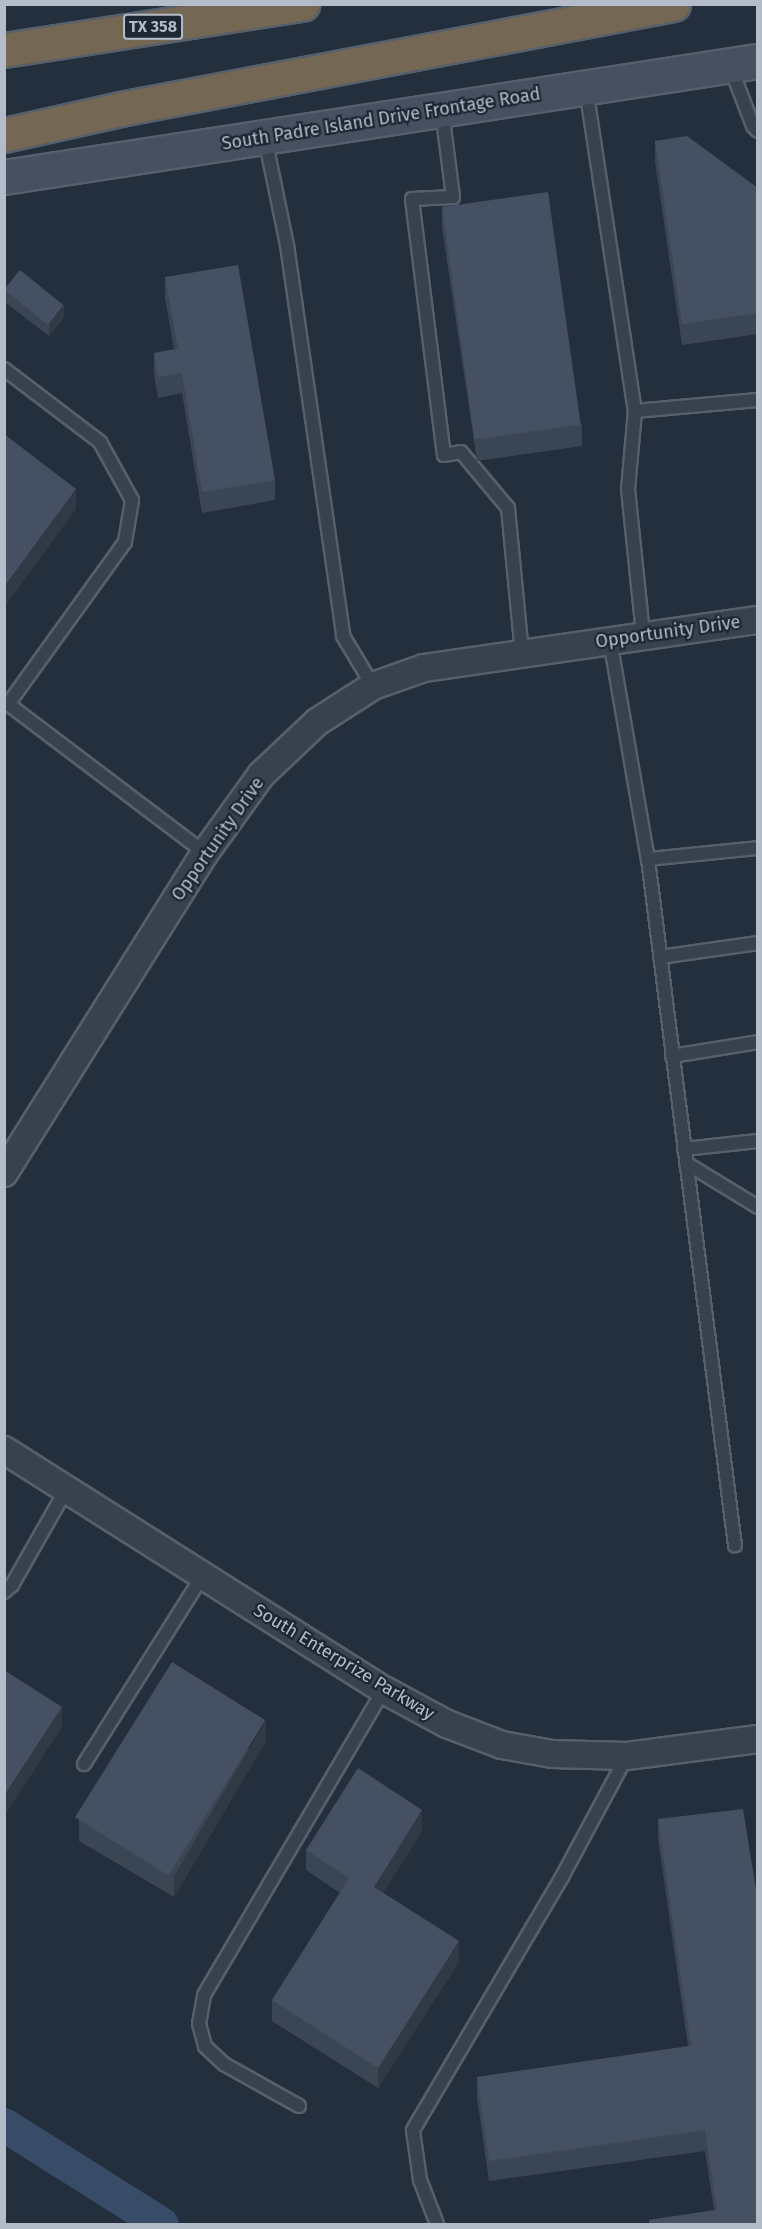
<!DOCTYPE html>
<style>
body{margin:0}
#map{position:relative;width:762px;height:2229px;overflow:hidden;background:#242f3e;font-family:"Fira Sans",sans-serif}
div>[style]{position:absolute}
[style*='--x']{left:calc(var(--x)*1px);top:calc(var(--y)*1px);width:calc(var(--w)*1px);rotate:calc(var(--a)*1deg)}
.canal>*{height:34px;margin:-17px;padding:0 17px;transform-origin:17px;border-radius:17px;background:#394c67}
.roads{filter:drop-shadow(2px 0 #565f6c) drop-shadow(-2px 0 #565f6c) drop-shadow(0 2px #565f6c) drop-shadow(0 -2px #565f6c)}
.service>*{height:12px;margin:-6px;padding:0 6px;transform-origin:6px;border-radius:6px;background:#38414e}
.minor>*{height:26px;margin:-13px;padding:0 13px;transform-origin:13px;border-radius:13px;background:#38414e}
.secondary>*{height:33px;margin:-16.5px;padding:0 16.5px;transform-origin:16.5px;border-radius:16.5px;background:#465061}
.motorway>*{height:33px;margin:-16.5px;padding:0 16.5px;transform-origin:16.5px;border-radius:16.5px;background:#746855}
.wall>*{inset:0;background:#3b4654}
.shaded-wall>*{inset:0;background:#303945}
.building>*{inset:0;background:#455162;transform-origin:0 0}
span{translate:-50% -50%;white-space:nowrap;text-align:center;line-height:1.15;-webkit-text-stroke:4.5px #1d2633;paint-order:stroke}
.shield-label span{padding:2px 4px;background:#1d2633;border:2px solid;border-radius:4px;-webkit-text-stroke-width:0}
.shield-label{font-size:16px;color:#b4bcc9;font-weight:700}
.street-label{font-size:18px;color:#b4bcc9}
.frame{position:absolute;inset:0;border:6px solid #b4bcc9;pointer-events:none}
</style>
<div id="map">
<div class="canal">
<div style="--x:4;--y:2125;--w:186;--a:32.2"></div>
</div>
<div class="roads">
<div class="service">
<div style="--x:730;--y:66;--w:64;--a:69"></div>
<div style="--x:753;--y:126;--w:7;--a:45"></div>
<div style="--x:586;--y:88;--w:327;--a:81.4"></div>
<div style="--x:635;--y:411;--w:123;--a:-5.1"></div>
<div style="--x:442;--y:111;--w:87;--a:82.7"></div>
<div style="--x:453;--y:197;--w:41;--a:177.2"></div>
<div style="--x:412;--y:199;--w:258;--a:82.9"></div>
<div style="--x:444;--y:455;--w:17;--a:-10"></div>
<div style="--x:461;--y:452;--w:73;--a:50"></div>
<div style="--x:508;--y:508;--w:146;--a:84.5"></div>
<div style="--x:265;--y:138;--w:109;--a:78.4"></div>
<div style="--x:287;--y:245;--w:395;--a:81.8"></div>
<div style="--x:343;--y:636;--w:58;--a:59"></div>
<div style="--x:4;--y:369;--w:121;--a:37.2"></div>
<div style="--x:100;--y:442;--w:66;--a:61.1"></div>
<div style="--x:132;--y:500;--w:43;--a:99.5"></div>
<div style="--x:125;--y:542;--w:200;--a:125.8"></div>
<div style="--x:635;--y:411;--w:78;--a:95.1"></div>
<div style="--x:628;--y:489;--w:147;--a:84.1"></div>
<div style="--x:610;--y:640;--w:222;--a:80.2"></div>
<div style="--x:648;--y:859;--w:111;--a:-5.7"></div>
<div style="--x:4;--y:705;--w:4;--a:-14"></div>
<div style="--x:8;--y:704;--w:247;--a:37.1"></div>
<div style="--x:648;--y:859;--w:692;--a:82.78"></div>
<div style="--x:660;--y:957;--w:99;--a:-8.1"></div>
<div style="--x:672;--y:1056;--w:87;--a:-9.2"></div>
<div style="--x:684;--y:1149;--w:74;--a:-6.2"></div>
<div style="--x:686;--y:1163;--w:84;--a:31.4"></div>
<div style="--x:4;--y:1592;--w:11;--a:-41"></div>
<div style="--x:12;--y:1585;--w:109;--a:-60.4"></div>
<div style="--x:84;--y:1764;--w:223;--a:-57.8"></div>
<div style="--x:299;--y:2106;--w:86;--a:-150.8"></div>
<div style="--x:224;--y:2064;--w:26;--a:-137"></div>
<div style="--x:205;--y:2046;--w:23;--a:-105"></div>
<div style="--x:199;--y:2024;--w:29;--a:-80"></div>
<div style="--x:204;--y:1995;--w:354;--a:-59.5"></div>
<div style="--x:437;--y:2224;--w:47;--a:-111.1"></div>
<div style="--x:420;--y:2180;--w:50;--a:-98"></div>
<div style="--x:413;--y:2130;--w:294;--a:-59.5"></div>
<div style="--x:562;--y:1877;--w:137;--a:-61.8"></div>
</div>
<div class="minor">
<div style="--x:4;--y:1173;--w:378;--a:-57.9"></div>
<div style="--x:205;--y:853;--w:96;--a:-54.3"></div>
<div style="--x:261;--y:775;--w:77;--a:-43.4"></div>
<div style="--x:317;--y:722;--w:67;--a:-32.7"></div>
<div style="--x:373;--y:686;--w:54;--a:-19.4"></div>
<div style="--x:424;--y:668;--w:337;--a:-8.2"></div>
<div style="--x:4;--y:1450;--w:449;--a:32.3"></div>
<div style="--x:384;--y:1690;--w:72;--a:28.4"></div>
<div style="--x:447;--y:1724;--w:59;--a:20.9"></div>
<div style="--x:502;--y:1745;--w:51;--a:10.2"></div>
<div style="--x:552;--y:1754;--w:75;--a:1.5"></div>
<div style="--x:627;--y:1756;--w:132;--a:-7.4"></div>
</div>
<div class="secondary">
<div style="--x:4;--y:177;--w:763;--a:-8.75"></div>
</div>
<div class="motorway">
<div style="--x:4;--y:50;--w:302;--a:-8.8"></div>
<div style="--x:4;--y:135;--w:119;--a:-12.6"></div>
<div style="--x:120;--y:109;--w:563;--a:-10.75"></div>
</div>
</div>
<div class="wall">
<div style="clip-path:polygon(655px 141px,758px 188px,758px 334px,682px 345px,655px 162px)"></div>
<div style="clip-path:polygon(442px 208px,582px 425px,582px 446px,477px 461px,442px 228px)"></div>
<div style="clip-path:polygon(165px 277px,275px 480px,275px 500px,202px 513px,182px 393px,158px 398px,154px 374px,154px 353px,174px 349px,165px 298px)"></div>
<div style="clip-path:polygon(5px 290px,64px 317px,49px 336px,5px 302px)"></div>
<div style="clip-path:polygon(266px 1741px,174px 1897px,79px 1841px,79px 1820px)"></div>
<div style="clip-path:polygon(658px 1819px,758px 2224px,649px 2224px,649px 2220px,714px 2210px,705px 2151px,489px 2181px,477px 2098px,477px 2077px,688px 2046px,658px 1839px)"></div>
<div style="clip-path:polygon(422px 1831px,383px 1893px,459px 1962px,378px 2088px,272px 2021px,272px 2000px,340px 1893px,306px 1870px,306px 1850px)"></div>
</div>
<div class="shaded-wall">
<div style="clip-path:polygon(64px 305px,64px 317px,49px 336px,49px 324px)"></div>
<div style="clip-path:polygon(76px 489px,76px 509px,4px 608px,4px 587px)"></div>
<div style="clip-path:polygon(62px 1707px,62px 1727px,4px 1817px,4px 1796px)"></div>
<div style="clip-path:polygon(266px 1720px,266px 1741px,174px 1897px,174px 1876px)"></div>
<div style="clip-path:polygon(422px 1810px,422px 1831px,374px 1908px,374px 1887px)"></div>
<div style="clip-path:polygon(459px 1941px,459px 1962px,378px 2088px,378px 2068px)"></div>
</div>
<div class="building">
<div style="clip-path:polygon(687px 136px,758px 188px,758px 313px,682px 324px,655px 141px)"></div>
<div style="left:548px;top:192px;width:235px;height:107px;rotate:82deg"></div>
<div style="clip-path:polygon(238px 265px,275px 480px,202px 492px,182px 373px,158px 377px,154px 353px,178px 349px,165px 277px)"></div>
<div style="left:20px;top:270px;width:56px;height:25px;rotate:39deg"></div>
<div style="clip-path:polygon(4px 434px,76px 489px,4px 587px)"></div>
<div style="left:172px;top:1662px;width:110px;height:183px;rotate:32deg"></div>
<div style="clip-path:polygon(4px 1670px,62px 1707px,4px 1796px)"></div>
<div style="clip-path:polygon(358px 1768px,422px 1810px,374px 1887px,459px 1941px,378px 2068px,272px 2000px,349px 1878px,306px 1850px)"></div>
<div style="clip-path:polygon(743px 1809px,758px 1902px,758px 2224px,649px 2224px,649px 2220px,717px 2210px,705px 2130px,489px 2161px,477px 2077px,691px 2046px,658px 1819px)"></div>
</div>
<div class="shield-label">
<span style="left:153px;top:27px">TX 358</span>
</div>
<div class="street-label">
<span style="left:381px;top:119px;rotate:-9deg">South Padre Island Drive Frontage Road</span>
<span style="left:668px;top:632px;rotate:-8deg">Opportunity Drive</span>
<span style="left:218px;top:839px;rotate:-55deg">Opportunity Drive</span>
<span style="left:344px;top:1662px;rotate:31deg">South Enterprize Parkway</span>
</div>
<div class="frame"></div>
</div>
